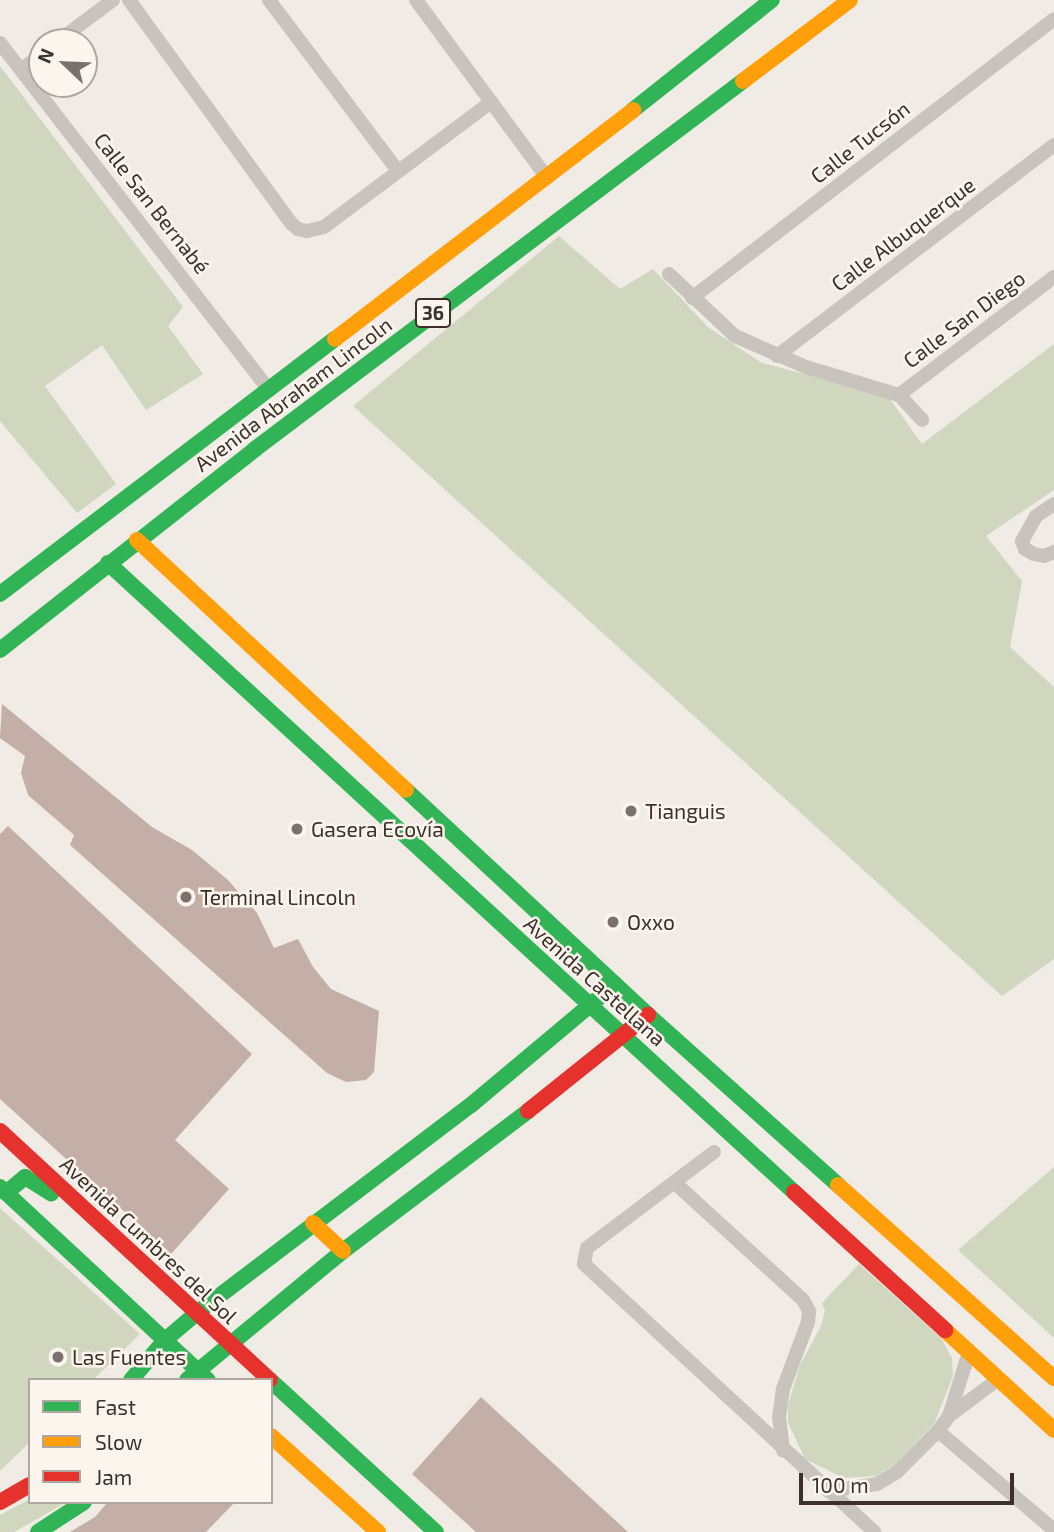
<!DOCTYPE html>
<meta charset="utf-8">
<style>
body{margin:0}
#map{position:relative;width:1054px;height:1532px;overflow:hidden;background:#f0ebe5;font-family:"Exo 2",sans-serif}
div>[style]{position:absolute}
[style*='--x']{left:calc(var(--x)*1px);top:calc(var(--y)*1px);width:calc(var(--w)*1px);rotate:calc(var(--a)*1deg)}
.green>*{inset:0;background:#d1d6bf}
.building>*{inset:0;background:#c3afa7}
.street>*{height:14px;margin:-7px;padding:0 7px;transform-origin:7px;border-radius:7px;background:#c9c3be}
.fast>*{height:16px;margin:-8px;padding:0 8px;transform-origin:8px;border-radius:8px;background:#30b455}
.slow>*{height:16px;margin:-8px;padding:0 8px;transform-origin:8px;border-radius:8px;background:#ff9f0a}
.jam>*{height:16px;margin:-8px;padding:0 8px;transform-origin:8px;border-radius:8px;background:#e5322d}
.dots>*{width:19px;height:19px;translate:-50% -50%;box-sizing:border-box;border:4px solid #fbf5ee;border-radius:50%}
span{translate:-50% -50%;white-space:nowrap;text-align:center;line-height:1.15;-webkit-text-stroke:5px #fbf5ee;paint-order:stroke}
.shield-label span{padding:2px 5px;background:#fbf5ee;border:2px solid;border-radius:5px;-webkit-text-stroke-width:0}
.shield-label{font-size:19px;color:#3b302b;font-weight:700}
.street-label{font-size:21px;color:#3b302b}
.poi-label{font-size:21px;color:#3b302b}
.left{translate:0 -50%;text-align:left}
.legend{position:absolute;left:28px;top:1378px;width:245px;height:126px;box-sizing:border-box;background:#fbf5ee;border:2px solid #aea6a0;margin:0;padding:9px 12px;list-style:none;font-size:21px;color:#3b302b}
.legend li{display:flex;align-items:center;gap:14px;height:35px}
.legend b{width:35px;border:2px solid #aea6a0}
.north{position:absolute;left:28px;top:28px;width:70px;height:70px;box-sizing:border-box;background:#fbf5ee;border:2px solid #aea6a0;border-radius:50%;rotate:293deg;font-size:19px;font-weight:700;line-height:28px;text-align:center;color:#3b302b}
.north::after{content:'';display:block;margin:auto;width:24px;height:32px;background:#7a716c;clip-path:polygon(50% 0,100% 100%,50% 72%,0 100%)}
.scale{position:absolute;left:799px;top:1473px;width:215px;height:32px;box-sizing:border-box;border:4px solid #3b302b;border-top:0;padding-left:9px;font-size:21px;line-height:24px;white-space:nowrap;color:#3b302b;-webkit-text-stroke:5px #fbf5ee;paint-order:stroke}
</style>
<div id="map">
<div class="green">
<div style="clip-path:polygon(0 66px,183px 307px,168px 326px,203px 374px,146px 410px,102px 345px,45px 386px,116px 484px,77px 513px,0 421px)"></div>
<div style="clip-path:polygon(559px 236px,620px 289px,653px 269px,709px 328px,762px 363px,887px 395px,922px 444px,1054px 344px,1054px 490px,986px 536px,1022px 581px,1010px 647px,1054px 687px,1054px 959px,1002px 996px,353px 406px)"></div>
<div style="clip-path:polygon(1054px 1167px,1054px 1338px,958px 1250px)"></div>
<div style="clip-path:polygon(0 1208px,140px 1334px,93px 1380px,30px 1380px,30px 1442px,0 1471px)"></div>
<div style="clip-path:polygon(859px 1264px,941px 1338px,952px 1358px,953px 1376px,934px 1424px,894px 1465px,876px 1476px,844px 1478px,805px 1459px,788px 1423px,788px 1405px,800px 1365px,821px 1326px,825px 1311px,822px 1303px)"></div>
<div style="clip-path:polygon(30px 1499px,30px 1502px,67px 1502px,14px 1532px,0 1532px,0 1515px)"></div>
</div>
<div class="building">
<div style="clip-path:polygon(2px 704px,152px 827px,192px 850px,228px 880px,257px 913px,274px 948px,298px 939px,313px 967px,331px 989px,379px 1011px,374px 1072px,366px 1080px,346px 1082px,327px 1073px,70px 845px,74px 835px,28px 795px,21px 773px,25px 756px,0 738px)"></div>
<div style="clip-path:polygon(8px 826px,252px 1054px,175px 1140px,229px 1189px,171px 1254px,0 1099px,0 834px)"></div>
<div style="clip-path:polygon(481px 1397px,628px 1532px,476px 1532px,412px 1474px)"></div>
<div style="clip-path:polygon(108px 1502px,235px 1502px,206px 1532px,70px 1532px,95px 1517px)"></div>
</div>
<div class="street">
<div style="--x:129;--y:0;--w:276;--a:54"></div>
<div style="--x:291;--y:223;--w:9;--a:41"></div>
<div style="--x:298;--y:229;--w:9;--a:13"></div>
<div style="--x:307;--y:231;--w:17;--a:-13"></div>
<div style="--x:324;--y:227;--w:209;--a:-36.8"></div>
<div style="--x:269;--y:0;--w:214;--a:53"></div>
<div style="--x:416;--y:0;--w:221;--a:53.6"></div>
<div style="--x:57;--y:42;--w:70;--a:-36.9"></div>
<div style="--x:0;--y:43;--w:439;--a:52.2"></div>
<div style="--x:22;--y:69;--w:25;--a:-37"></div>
<div style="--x:669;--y:274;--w:91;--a:43.2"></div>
<div style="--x:735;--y:336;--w:77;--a:23.6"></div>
<div style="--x:806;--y:367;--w:97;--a:16.8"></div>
<div style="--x:899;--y:395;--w:34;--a:47"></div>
<div style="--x:692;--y:298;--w:457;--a:-37.6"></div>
<div style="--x:777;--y:356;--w:348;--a:-37.3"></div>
<div style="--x:899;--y:395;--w:195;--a:-37.3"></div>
<div style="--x:1054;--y:504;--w:22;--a:146"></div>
<div style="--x:1036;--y:516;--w:29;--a:119"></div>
<div style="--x:1022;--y:541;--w:9;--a:69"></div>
<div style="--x:1025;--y:549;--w:10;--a:29"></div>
<div style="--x:1034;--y:554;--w:10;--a:11"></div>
<div style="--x:1044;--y:556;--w:11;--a:-22"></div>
<div style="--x:714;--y:1152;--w:159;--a:142.9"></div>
<div style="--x:587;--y:1248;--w:16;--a:101"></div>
<div style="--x:584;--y:1264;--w:395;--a:42.7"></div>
<div style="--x:675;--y:1183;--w:173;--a:42.4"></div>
<div style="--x:803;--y:1300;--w:13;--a:61"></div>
<div style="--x:809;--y:1311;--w:11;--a:95"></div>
<div style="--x:808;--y:1322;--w:72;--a:110.5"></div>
<div style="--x:783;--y:1389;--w:28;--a:98"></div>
<div style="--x:779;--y:1417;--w:34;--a:83"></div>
<div style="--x:949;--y:1416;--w:67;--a:-72.6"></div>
<div style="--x:938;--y:1431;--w:153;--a:40.5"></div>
<div style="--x:828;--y:1491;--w:49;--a:-8.1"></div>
<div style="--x:877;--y:1484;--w:23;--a:-31"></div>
<div style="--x:897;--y:1472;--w:58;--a:-45"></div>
<div style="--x:938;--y:1431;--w:19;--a:-54"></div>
<div style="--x:949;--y:1416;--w:60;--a:-36.9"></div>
</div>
<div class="fast">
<div style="--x:633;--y:110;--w:177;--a:-38.4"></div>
<div style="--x:108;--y:563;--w:931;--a:42.52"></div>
<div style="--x:0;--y:594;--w:421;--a:-37.3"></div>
<div style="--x:0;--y:650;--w:325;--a:-38.2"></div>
<div style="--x:255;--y:449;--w:611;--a:-37.02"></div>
<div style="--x:406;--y:790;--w:330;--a:42.9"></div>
<div style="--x:648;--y:1015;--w:255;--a:41.8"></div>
<div style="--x:0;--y:1187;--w:284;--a:42.9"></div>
<div style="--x:6;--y:1193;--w:25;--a:-40"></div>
<div style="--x:25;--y:1177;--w:31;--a:32"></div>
<div style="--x:131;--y:1380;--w:52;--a:-49.6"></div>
<div style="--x:165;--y:1340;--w:43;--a:-40.3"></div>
<div style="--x:198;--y:1312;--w:343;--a:-37.2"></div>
<div style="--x:471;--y:1105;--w:188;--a:-40"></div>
<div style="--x:187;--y:1380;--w:202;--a:-39.6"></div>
<div style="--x:343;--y:1251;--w:232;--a:-37.1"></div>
<div style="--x:271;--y:1381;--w:224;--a:42.5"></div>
<div style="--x:38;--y:1532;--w:55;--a:-33.1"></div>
</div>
<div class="slow">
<div style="--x:743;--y:81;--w:134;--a:-37.1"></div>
<div style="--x:335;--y:339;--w:376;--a:-37.5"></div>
<div style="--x:137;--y:540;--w:367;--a:42.9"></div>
<div style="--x:838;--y:1185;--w:290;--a:41.8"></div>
<div style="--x:313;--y:1223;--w:41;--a:43"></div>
<div style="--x:945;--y:1330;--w:148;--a:42.5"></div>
<div style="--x:271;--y:1436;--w:144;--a:41.9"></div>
</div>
<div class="jam">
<div style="--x:528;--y:1111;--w:154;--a:-38.7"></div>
<div style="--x:0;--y:1131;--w:367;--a:42.7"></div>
<div style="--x:794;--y:1192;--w:205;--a:42.4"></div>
<div style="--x:0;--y:1502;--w:34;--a:-30"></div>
</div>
<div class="dots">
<div style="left:631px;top:811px;background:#7a716c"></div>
<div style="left:297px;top:829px;background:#7a716c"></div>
<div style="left:186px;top:897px;background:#7a716c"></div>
<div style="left:613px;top:922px;background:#7a716c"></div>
<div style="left:58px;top:1357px;background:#7a716c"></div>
</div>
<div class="shield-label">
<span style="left:433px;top:313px">36</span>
</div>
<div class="street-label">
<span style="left:860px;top:142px;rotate:-38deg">Calle Tucsón</span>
<span style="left:152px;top:203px;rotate:52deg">Calle San Bernabé</span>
<span style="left:903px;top:234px;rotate:-37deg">Calle Albuquerque</span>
<span style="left:964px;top:319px;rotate:-37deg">Calle San Diego</span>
<span style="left:293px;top:394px;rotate:-37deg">Avenida Abraham Lincoln</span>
<span style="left:595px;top:981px;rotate:42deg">Avenida Castellana</span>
<span style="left:149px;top:1240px;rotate:43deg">Avenida Cumbres del Sol</span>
</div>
<div class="poi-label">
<span class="left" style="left:645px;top:811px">Tianguis</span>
<span class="left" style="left:311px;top:829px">Gasera Ecovía</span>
<span class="left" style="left:200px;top:897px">Terminal Lincoln</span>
<span class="left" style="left:627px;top:922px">Oxxo</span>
<span class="left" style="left:72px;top:1357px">Las Fuentes</span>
</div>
<ul class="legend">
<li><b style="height:9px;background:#30b455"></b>Fast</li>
<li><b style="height:9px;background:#ff9f0a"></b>Slow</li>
<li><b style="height:9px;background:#e5322d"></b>Jam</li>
</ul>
<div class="north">N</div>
<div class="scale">100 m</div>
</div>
